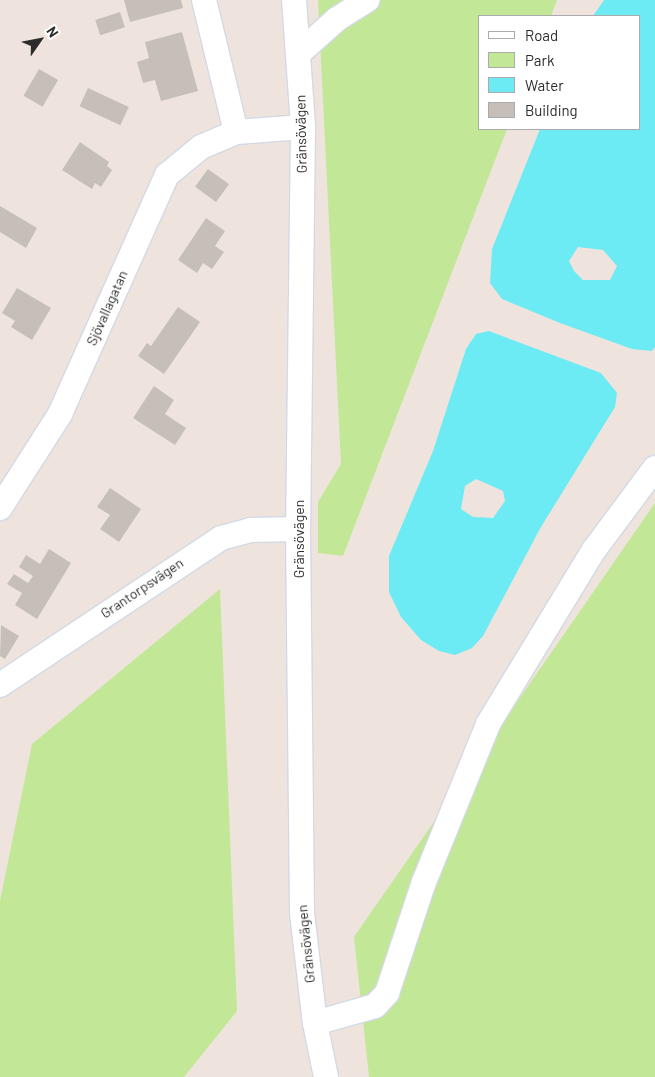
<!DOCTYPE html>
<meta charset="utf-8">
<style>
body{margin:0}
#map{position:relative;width:655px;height:1077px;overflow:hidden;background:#eee4dd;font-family:Barlow,sans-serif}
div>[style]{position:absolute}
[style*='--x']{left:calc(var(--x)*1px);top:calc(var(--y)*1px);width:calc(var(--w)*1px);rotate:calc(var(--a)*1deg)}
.green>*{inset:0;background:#c2e797}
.water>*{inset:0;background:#6cebf4}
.building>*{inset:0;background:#c6bfb9;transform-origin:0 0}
.roads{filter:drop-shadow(1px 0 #d2d9e5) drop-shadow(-1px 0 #d2d9e5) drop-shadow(0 1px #d2d9e5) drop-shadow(0 -1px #d2d9e5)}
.minor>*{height:24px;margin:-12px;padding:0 12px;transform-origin:12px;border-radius:12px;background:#fff}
span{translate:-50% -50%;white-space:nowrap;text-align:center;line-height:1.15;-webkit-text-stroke:4.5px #fff;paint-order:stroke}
.street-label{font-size:14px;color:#2c2c2c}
.legend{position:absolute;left:478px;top:15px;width:162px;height:115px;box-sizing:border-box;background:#fff;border:1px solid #ababab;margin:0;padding:6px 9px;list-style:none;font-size:15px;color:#2c2c2c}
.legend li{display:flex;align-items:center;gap:10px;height:25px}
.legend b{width:25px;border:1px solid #ababab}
.north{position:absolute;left:15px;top:15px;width:50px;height:50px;-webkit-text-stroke:4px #fff;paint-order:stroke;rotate:57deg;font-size:14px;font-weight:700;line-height:20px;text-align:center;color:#2c2c2c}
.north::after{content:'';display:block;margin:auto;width:18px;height:22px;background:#2c2c2c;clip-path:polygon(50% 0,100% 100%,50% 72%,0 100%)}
</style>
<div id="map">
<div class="green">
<div style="clip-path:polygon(318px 0,557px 0,551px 16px,479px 16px,479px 129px,507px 129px,343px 556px,318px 553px,318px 502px,341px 464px)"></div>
<div style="clip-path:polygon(655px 503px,655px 1077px,369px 1077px,354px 937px)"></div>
<div style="clip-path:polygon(220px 589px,237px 1011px,184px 1077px,0 1077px,0 901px,32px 744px)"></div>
</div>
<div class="water">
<div style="clip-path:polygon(evenodd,604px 0,655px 0,655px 347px,652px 351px,632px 349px,560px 323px,502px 299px,490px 283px,492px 249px,540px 129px,639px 129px,639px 16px,593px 16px,604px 0,578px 247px,603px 250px,617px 266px,610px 280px,583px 280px,574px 271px,569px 261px,578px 247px)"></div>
<div style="clip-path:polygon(evenodd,489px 331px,601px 373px,617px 393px,615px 407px,541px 527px,483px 636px,472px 648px,455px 655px,439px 651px,421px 640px,401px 617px,389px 592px,389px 556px,433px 451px,466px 349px,476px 334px,489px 331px,476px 479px,503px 491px,505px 501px,493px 518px,473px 517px,461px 509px,465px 486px,476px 479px)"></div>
</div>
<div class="building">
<div style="clip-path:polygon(124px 0,181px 0,183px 8px,130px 22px)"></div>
<div style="left:120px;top:12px;width:16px;height:26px;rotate:72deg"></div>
<div style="clip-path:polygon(182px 32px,198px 91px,161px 101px,155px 80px,143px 83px,137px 62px,149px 58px,145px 42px)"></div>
<div style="left:39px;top:69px;width:22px;height:31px;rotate:30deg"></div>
<div style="left:88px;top:88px;width:45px;height:20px;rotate:25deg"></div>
<div style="clip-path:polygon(80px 142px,109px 162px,107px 166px,112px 170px,101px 187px,95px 183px,92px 189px,62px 170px)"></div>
<div style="left:208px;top:169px;width:26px;height:22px;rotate:36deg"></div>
<div style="clip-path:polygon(0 206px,37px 228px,26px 248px,0 232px)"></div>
<div style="clip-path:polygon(206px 218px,225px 231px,215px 246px,224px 252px,212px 269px,203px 263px,197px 273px,178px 260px)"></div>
<div style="clip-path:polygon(17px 288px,51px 308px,32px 340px,11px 327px,15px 321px,2px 313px)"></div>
<div style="clip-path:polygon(178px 307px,200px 322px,164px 374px,138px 356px,147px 343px,151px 346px)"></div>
<div style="clip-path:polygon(154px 386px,174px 400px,165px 414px,186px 428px,175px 445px,133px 418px)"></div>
<div style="clip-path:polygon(110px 488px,141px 509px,119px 542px,100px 529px,110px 515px,97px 507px)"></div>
<div style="clip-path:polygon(49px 549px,71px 563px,37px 619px,15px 605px,22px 593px,7px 584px,14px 574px,28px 583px,33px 576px,19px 567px,26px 555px,40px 564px)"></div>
<div style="clip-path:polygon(1px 625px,19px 636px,5px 659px,0 656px)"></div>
</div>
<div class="roads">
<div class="minor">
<div style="--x:204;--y:0;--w:136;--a:76.4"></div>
<div style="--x:294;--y:0;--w:127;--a:85.9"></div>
<div style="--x:303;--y:127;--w:402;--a:90.7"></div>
<div style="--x:298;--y:529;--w:384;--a:89.4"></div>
<div style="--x:302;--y:913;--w:111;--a:83.3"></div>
<div style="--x:315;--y:1023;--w:55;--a:78.5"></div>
<div style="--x:298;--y:54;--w:52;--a:-41.9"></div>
<div style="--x:337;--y:19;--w:36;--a:-32"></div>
<div style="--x:0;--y:508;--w:112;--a:-57.4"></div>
<div style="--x:60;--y:414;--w:262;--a:-65.9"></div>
<div style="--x:167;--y:175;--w:44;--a:-39.5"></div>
<div style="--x:201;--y:147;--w:38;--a:-23"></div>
<div style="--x:236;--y:132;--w:67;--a:-4.3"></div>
<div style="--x:0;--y:685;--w:265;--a:-33.6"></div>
<div style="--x:221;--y:538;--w:30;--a:-15"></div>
<div style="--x:250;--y:530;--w:48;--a:-1.2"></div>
<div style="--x:315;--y:1023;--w:62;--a:-15.8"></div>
<div style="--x:375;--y:1006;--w:18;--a:-47"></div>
<div style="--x:387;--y:993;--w:117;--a:-71.6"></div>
<div style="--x:424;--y:882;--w:170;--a:-67.9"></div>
<div style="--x:488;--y:724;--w:204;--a:-58.7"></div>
<div style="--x:594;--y:550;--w:102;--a:-53.4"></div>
</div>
</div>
<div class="street-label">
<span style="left:301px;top:134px;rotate:-91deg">Gränsövägen</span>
<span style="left:107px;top:308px;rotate:-66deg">Sjövallagatan</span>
<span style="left:299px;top:539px;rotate:-90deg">Gränsövägen</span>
<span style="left:142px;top:588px;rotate:-34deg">Grantorpsvägen</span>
<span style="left:306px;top:944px;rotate:-96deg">Gränsövägen</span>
</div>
<ul class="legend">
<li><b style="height:6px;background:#fff"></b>Road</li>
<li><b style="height:14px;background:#c2e797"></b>Park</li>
<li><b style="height:14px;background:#6cebf4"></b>Water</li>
<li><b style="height:14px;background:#c6bfb9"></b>Building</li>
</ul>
<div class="north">N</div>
</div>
